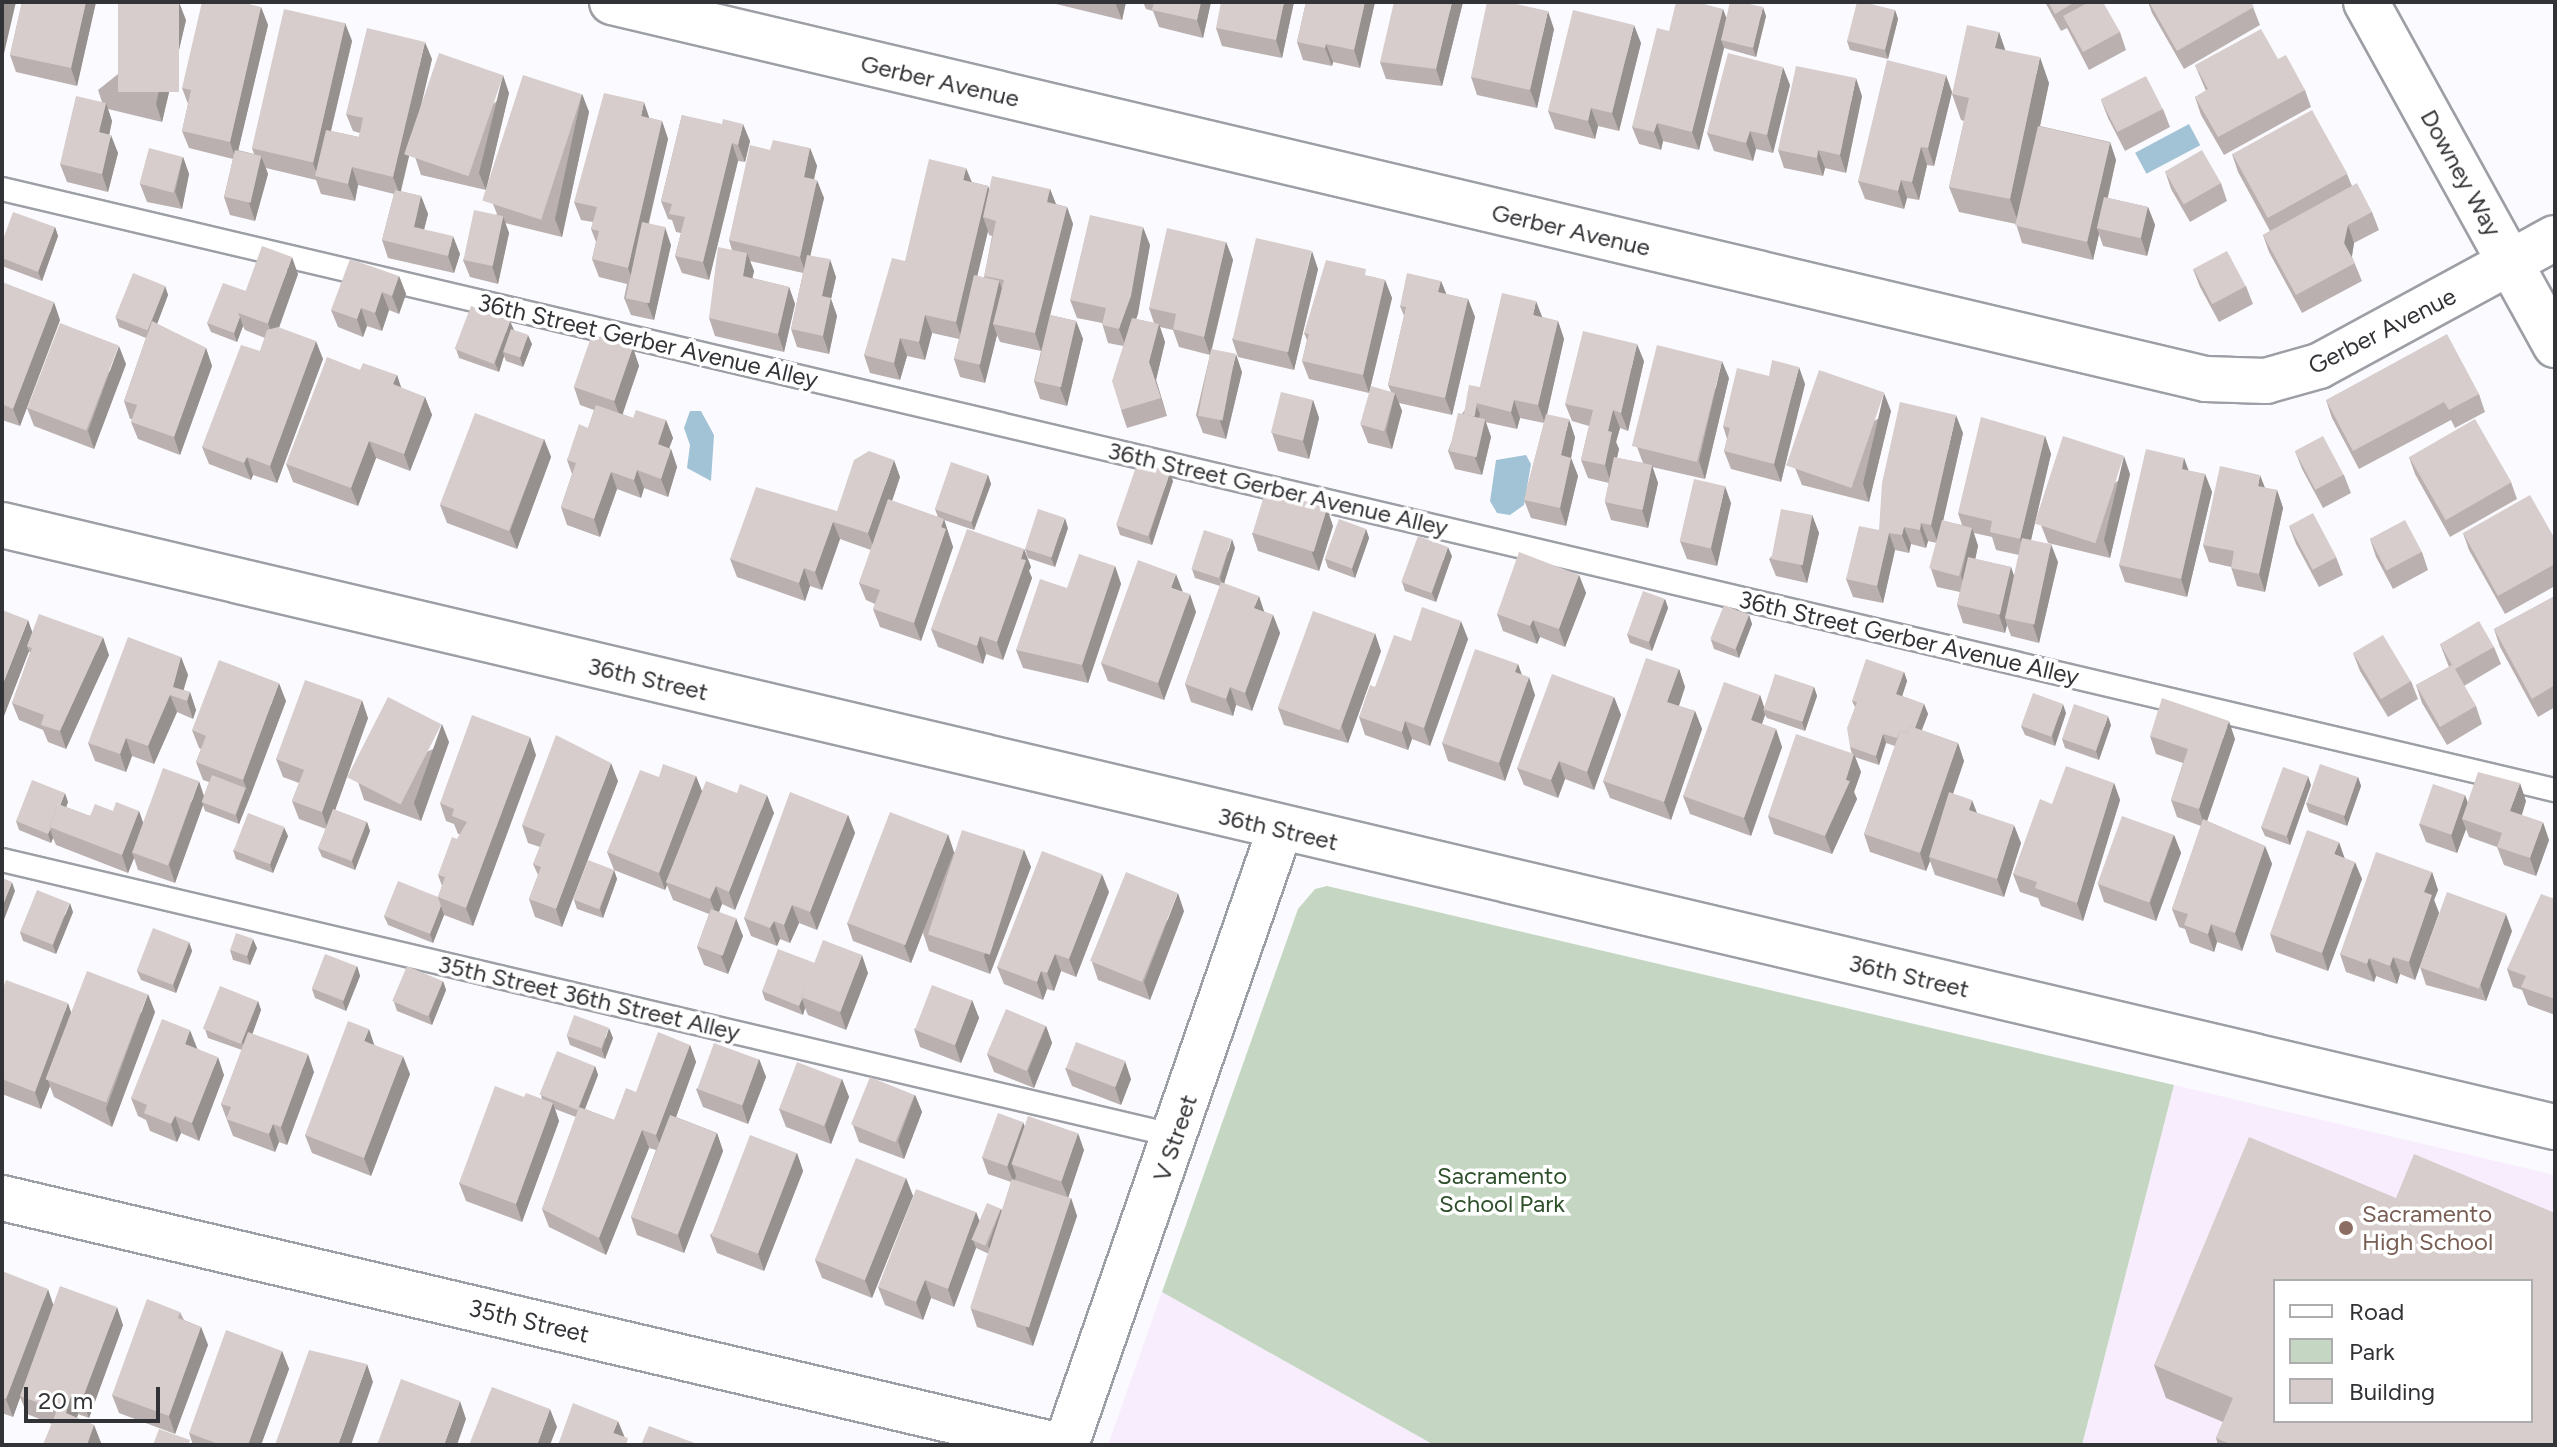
<!DOCTYPE html>
<style>
body{margin:0}
#map{position:relative;width:2557px;height:1447px;overflow:hidden;background:#fbfbff;font-family:Figtree,sans-serif}
div>[style]{position:absolute}
[style*='--x']{left:calc(var(--x)*1px);top:calc(var(--y)*1px);width:calc(var(--w)*1px);rotate:calc(var(--a)*1deg)}
.education>*{inset:0;background:#f8edfd}
.green>*{inset:0;background:#c5d7c2}
.water>*{inset:0;background:#a2c3d5;transform-origin:0 0}
.roads{filter:drop-shadow(2px 0 #9d9fa6) drop-shadow(-2px 0 #9d9fa6) drop-shadow(0 2px #9d9fa6) drop-shadow(0 -2px #9d9fa6)}
.lane>*{height:22px;margin:-11px;padding:0 11px;transform-origin:11px;border-radius:11px;background:#fff}
.street>*{height:44px;margin:-22px;padding:0 22px;transform-origin:22px;border-radius:22px;background:#fff}
.wall>*{inset:0;background:#b9b0af}
.shaded-wall>*{inset:0;background:#96908f}
.building>*{inset:0;background:#d7cdcc;transform-origin:0 0}
.dots>*{width:22px;height:22px;translate:-50% -50%;box-sizing:border-box;border:4px solid #fff;border-radius:50%}
span{translate:-50% -50%;white-space:nowrap;text-align:center;line-height:1.15;-webkit-text-stroke:7px #fff;paint-order:stroke}
.street-label{font-size:24px;color:#323336}
.park-label{font-size:24px;color:#2d4f29}
.education-label{font-size:24px;color:#785e54}
.left{translate:0 -50%;text-align:left}
.frame{position:absolute;inset:0;border:4px solid #323336;pointer-events:none}
.legend{position:absolute;left:2273px;top:1279px;width:260px;height:144px;box-sizing:border-box;background:#fff;border:2px solid #adadaf;margin:0;padding:10px 14px;list-style:none;font-size:24px;color:#323336}
.legend li{display:flex;align-items:center;gap:16px;height:40px}
.legend b{width:40px;border:2px solid #adadaf}
.scale{position:absolute;left:24px;top:1387px;width:136px;height:36px;box-sizing:border-box;border:4px solid #323336;border-top:0;padding-left:10px;font-size:24px;line-height:28px;white-space:nowrap;color:#323336;-webkit-text-stroke:6px #fff;paint-order:stroke}
</style>
<div id="map">
<div class="education">
<div style="clip-path:polygon(evenodd,2174px 1085px,2555px 1175px,2555px 1445px,2082px 1445px,2174px 1085px,2275px 1281px,2531px 1281px,2531px 1421px,2275px 1421px,2275px 1281px)"></div>
<div style="clip-path:polygon(1162px 1292px,1434px 1445px,1108px 1445px)"></div>
</div>
<div class="green">
<div style="clip-path:polygon(1327px 886px,2174px 1085px,2082px 1445px,1434px 1445px,1162px 1292px,1298px 909px,1315px 889px)"></div>
</div>
<div class="water">
<div style="left:2189px;top:124px;width:24px;height:61px;rotate:62deg"></div>
<div style="clip-path:polygon(690px 411px,701px 411px,714px 435px,711px 481px,687px 468px,690px 445px,684px 428px)"></div>
<div style="clip-path:polygon(1526px 455px,1531px 464px,1524px 505px,1510px 515px,1497px 513px,1490px 501px,1496px 460px)"></div>
</div>
<div class="roads">
<div class="lane">
<div style="--x:2;--y:189;--w:2623;--a:13.25"></div>
<div style="--x:2;--y:860;--w:1206;--a:13.23"></div>
</div>
<div class="street">
<div style="--x:612;--y:2;--w:1638;--a:13.31"></div>
<div style="--x:2206;--y:379;--w:60;--a:1.9"></div>
<div style="--x:2266;--y:381;--w:55;--a:-15.8"></div>
<div style="--x:2319;--y:366;--w:268;--a:-28.5"></div>
<div style="--x:2366;--y:2;--w:392;--a:61.1"></div>
<div style="--x:2;--y:525;--w:2623;--a:13.27"></div>
<div style="--x:2;--y:1198;--w:1083;--a:13.19"></div>
<div style="--x:1066;--y:1445;--w:652;--a:-70.84"></div>
</div>
</div>
<div class="wall">
<div style="clip-path:polygon(22px 2px,96px 2px,77px 86px,16px 72px,10px 55px)"></div>
<div style="clip-path:polygon(1055px 2px,1126px 2px,1122px 20px,1056px 4px)"></div>
<div style="clip-path:polygon(1143px 2px,1211px 2px,1203px 38px,1159px 27px,1153px 11px,1146px 9px)"></div>
<div style="clip-path:polygon(1294px 2px,1282px 58px,1222px 46px,1216px 28px)"></div>
<div style="clip-path:polygon(1306px 2px,1375px 2px,1360px 68px,1333px 62px,1332px 66px,1303px 60px,1297px 42px)"></div>
<div style="clip-path:polygon(1463px 2px,1442px 86px,1386px 79px,1380px 62px)"></div>
<div style="clip-path:polygon(2045px 2px,2087px 2px,2120px 32px,2126px 50px,2089px 70px,2067px 28px,2061px 31px)"></div>
<div style="clip-path:polygon(2148px 2px,2251px 2px,2260px 25px,2184px 69px,2152px 13px)"></div>
<div style="clip-path:polygon(261px 7px,268px 25px,238px 150px,254px 154px,252px 148px,345px 23px,352px 41px,331px 131px,359px 137px,360px 133px,353px 131px,346px 114px,432px 59px,400px 191px,421px 196px,428px 214px,424px 230px,460px 254px,454px 273px,388px 258px,382px 240px,394px 194px,358px 185px,355px 201px,321px 194px,316px 180px,266px 168px,268px 174px,255px 221px,230px 215px,224px 197px,233px 159px,189px 148px,182px 131px,188px 104px,182px 88px)"></div>
<div style="clip-path:polygon(1723px 9px,1726px 17px,1766px 16px,1756px 57px,1724px 48px,1699px 150px,1663px 141px,1661px 150px,1639px 144px,1632px 127px,1669px 31px)"></div>
<div style="clip-path:polygon(1895px 10px,1898px 19px,1888px 59px,1850px 50px,1847px 41px)"></div>
<div style="clip-path:polygon(186px 20px,162px 122px,108px 109px,112px 121px,109px 135px,118px 153px,108px 192px,67px 182px,60px 164px,102px 102px,98px 90px)"></div>
<div style="clip-path:polygon(1554px 29px,1537px 108px,1477px 95px,1471px 77px)"></div>
<div style="clip-path:polygon(1999px 32px,2005px 50px,2049px 83px,2040px 126px,2110px 142px,2116px 160px,2108px 198px,2148px 207px,2155px 225px,2147px 256px,2103px 246px,2099px 234px,2093px 260px,2022px 243px,2016px 224px,1959px 212px,1949px 187px,1964px 121px,1961px 120px,1952px 94px)"></div>
<div style="clip-path:polygon(1641px 43px,1619px 131px,1598px 126px,1595px 139px,1555px 129px,1548px 111px)"></div>
<div style="clip-path:polygon(2195px 65px,2305px 90px,2311px 107px,2224px 155px,2201px 115px,2195px 97px,2206px 91px)"></div>
<div style="clip-path:polygon(1790px 85px,1773px 153px,1756px 149px,1753px 161px,1714px 151px,1707px 133px)"></div>
<div style="clip-path:polygon(1952px 92px,1934px 166px,1927px 165px,1919px 200px,1907px 198px,1904px 209px,1865px 199px,1858px 181px)"></div>
<div style="clip-path:polygon(509px 93px,486px 190px,421px 175px,415px 157px)"></div>
<div style="clip-path:polygon(582px 94px,589px 112px,562px 237px,505px 223px,509px 233px,498px 284px,470px 277px,463px 260px,497px 214px,493px 204px)"></div>
<div style="clip-path:polygon(1862px 96px,1846px 173px,1825px 168px,1823px 176px,1784px 168px,1778px 150px)"></div>
<div style="clip-path:polygon(2101px 100px,2163px 109px,2170px 127px,2125px 151px,2108px 118px)"></div>
<div style="clip-path:polygon(682px 115px,750px 141px,745px 162px,738px 161px,709px 280px,682px 273px,675px 256px,681px 233px,676px 232px,672px 220px,668px 219px,661px 201px)"></div>
<div style="clip-path:polygon(650px 118px,662px 121px,668px 139px,649px 223px,671px 245px,654px 320px,631px 315px,624px 298px,627px 284px,599px 277px,592px 259px,596px 242px,591px 229px,593px 222px,581px 220px,574px 202px)"></div>
<div style="clip-path:polygon(810px 148px,817px 166px,814px 179px,824px 198px,810px 255px,836px 277px,831px 299px,837px 316px,829px 354px,797px 347px,791px 329px,803px 273px,750px 261px,754px 271px,752px 278px,789px 287px,795px 304px,784px 352px,715px 336px,709px 318px,732px 250px,729px 240px,770px 150px)"></div>
<div style="clip-path:polygon(2232px 154px,2347px 174px,2352px 186px,2372px 212px,2379px 230px,2354px 243px,2352px 257px,2362px 281px,2302px 313px,2269px 252px,2263px 235px,2270px 231px,2238px 172px)"></div>
<div style="clip-path:polygon(183px 157px,189px 174px,182px 209px,147px 202px,140px 184px)"></div>
<div style="clip-path:polygon(2165px 171px,2221px 183px,2227px 201px,2190px 222px,2171px 189px)"></div>
<div style="clip-path:polygon(evenodd,972px 182px,988px 186px,989px 190px,1050px 189px,1056px 204px,1067px 207px,1073px 224px,1050px 315px,1076px 321px,1083px 339px,1067px 406px,1040px 399px,1034px 381px,1041px 351px,1000px 342px,997px 335px,985px 383px,960px 377px,954px 359px,959px 339px,932px 333px,925px 360px,907px 356px,900px 380px,870px 373px,864px 355px,905px 261px,972px 182px,988px 231px,989px 235px,992px 236px,984px 278px,977px 276px,988px 231px)"></div>
<div style="clip-path:polygon(55px 227px,58px 236px,42px 281px,2px 266px,2px 242px)"></div>
<div style="clip-path:polygon(1226px 242px,1233px 260px,1212px 349px,1242px 372px,1226px 439px,1203px 433px,1196px 415px,1210px 355px,1179px 347px,1173px 330px,1160px 327px,1165px 342px,1156px 380px,1167px 416px,1127px 428px,1121px 410px,1123px 346px,1108px 343px,1102px 323px,1077px 318px,1070px 300px,1150px 245px,1136px 319px,1154px 323px,1149px 308px)"></div>
<div style="clip-path:polygon(1318px 269px,1294px 370px,1238px 357px,1232px 339px)"></div>
<div style="clip-path:polygon(2193px 269px,2246px 286px,2253px 304px,2219px 322px,2200px 287px)"></div>
<div style="clip-path:polygon(298px 274px,279px 328px,323px 359px,277px 483px,253px 475px,251px 480px,209px 464px,202px 447px,260px 351px,265px 338px,245px 330px,243px 326px,237px 342px,211px 332px,207px 323px,246px 291px)"></div>
<div style="clip-path:polygon(399px 276px,406px 294px,399px 314px,389px 310px,382px 331px,367px 326px,363px 337px,338px 327px,331px 310px)"></div>
<div style="clip-path:polygon(1369px 276px,1385px 280px,1392px 298px,1369px 393px,1309px 379px,1302px 361px,1307px 340px,1304px 333px)"></div>
<div style="clip-path:polygon(1441px 281px,1446px 294px,1468px 299px,1475px 317px,1452px 415px,1399px 403px,1402px 411px,1392px 449px,1368px 443px,1361px 425px,1391px 392px,1388px 385px,1404px 316px,1400px 306px)"></div>
<div style="clip-path:polygon(2px 282px,60px 320px,20px 426px,2px 420px)"></div>
<div style="clip-path:polygon(165px 286px,168px 295px,157px 324px,206px 348px,212px 366px,180px 455px,138px 439px,131px 422px,132px 419px,130px 419px,124px 401px,146px 338px,119px 327px,116px 318px)"></div>
<div style="clip-path:polygon(1542px 317px,1558px 321px,1564px 339px,1547px 414px,1575px 437px,1571px 458px,1578px 476px,1566px 526px,1531px 518px,1524px 500px,1544px 423px,1520px 418px,1517px 429px,1485px 422px,1491px 437px,1482px 475px,1455px 469px,1448px 451px,1462px 414px,1480px 387px)"></div>
<div style="clip-path:polygon(514px 330px,532px 344px,523px 367px,506px 361px,504px 356px,499px 372px,459px 358px,456px 349px)"></div>
<div style="clip-path:polygon(633px 348px,639px 366px,622px 414px,633px 418px,666px 420px,673px 438px,669px 448px,671px 449px,677px 467px,668px 497px,644px 488px,641px 498px,617px 489px,600px 537px,567px 525px,561px 507px,572px 474px,567px 460px,588px 428px,594px 410px,580px 405px,574px 387px)"></div>
<div style="clip-path:polygon(1644px 361px,1628px 431px,1620px 428px,1616px 442px,1619px 449px,1617px 458px,1643px 463px,1637px 447px,1729px 378px,1705px 479px,1652px 467px,1658px 483px,1648px 528px,1611px 520px,1605px 502px,1609px 483px,1588px 478px,1581px 460px,1589px 426px,1572px 421px,1565px 404px)"></div>
<div style="clip-path:polygon(126px 364px,94px 449px,34px 426px,27px 408px)"></div>
<div style="clip-path:polygon(360px 370px,397px 375px,401px 388px,425px 397px,432px 415px,410px 471px,376px 458px,358px 506px,293px 482px,286px 464px)"></div>
<div style="clip-path:polygon(1805px 384px,1781px 482px,1731px 469px,1724px 451px,1727px 439px,1723px 426px)"></div>
<div style="clip-path:polygon(2479px 394px,2485px 412px,2455px 428px,2451px 420px,2359px 469px,2332px 418px,2326px 400px)"></div>
<div style="clip-path:polygon(1313px 400px,1319px 418px,1309px 459px,1278px 451px,1272px 433px)"></div>
<div style="clip-path:polygon(1891px 411px,1869px 502px,1802px 485px,1795px 468px)"></div>
<div style="clip-path:polygon(evenodd,1963px 433px,1943px 521px,1962px 525px,1958px 513px,2045px 436px,2051px 454px,2031px 540px,2058px 562px,2039px 643px,2011px 636px,2007px 625px,2005px 633px,1963px 623px,1957px 605px,1960px 592px,1937px 587px,1931px 569px,1937px 543px,1928px 541px,1926px 548px,1911px 544px,1909px 553px,1895px 550px,1883px 603px,1853px 597px,1846px 579px,1879px 530px,1963px 433px,1974px 533px,1992px 537px,1996px 550px,2019px 555px,2014px 576px,2011px 567px,1975px 559px,1978px 546px,1974px 533px)"></div>
<div style="clip-path:polygon(544px 439px,551px 457px,517px 549px,447px 523px,440px 505px)"></div>
<div style="clip-path:polygon(2295px 451px,2344px 475px,2351px 493px,2323px 508px,2302px 469px)"></div>
<div style="clip-path:polygon(2409px 457px,2511px 482px,2517px 499px,2450px 537px,2415px 474px)"></div>
<div style="clip-path:polygon(2184px 458px,2189px 471px,2205px 474px,2212px 492px,2187px 597px,2125px 582px,2119px 565px)"></div>
<div style="clip-path:polygon(2130px 474px,2110px 558px,2048px 543px,2041px 525px)"></div>
<div style="clip-path:polygon(988px 475px,991px 484px,974px 530px,944px 520px,953px 547px,921px 641px,880px 627px,873px 609px,875px 604px,866px 600px,859px 583px,871px 550px,840px 539px,822px 590px,810px 586px,805px 601px,737px 577px,730px 559px,837px 511px,900px 477px,892px 501px,938px 517px,935px 509px)"></div>
<div style="clip-path:polygon(1173px 481px,1152px 545px,1120px 535px,1117px 526px)"></div>
<div style="clip-path:polygon(2265px 488px,2277px 490px,2283px 508px,2265px 592px,2237px 586px,2231px 567px,2209px 562px,2203px 545px)"></div>
<div style="clip-path:polygon(1731px 503px,1717px 566px,1687px 559px,1680px 541px)"></div>
<div style="clip-path:polygon(1812px 515px,1819px 533px,1807px 583px,1776px 576px,1769px 559px)"></div>
<div style="clip-path:polygon(1333px 526px,1319px 571px,1258px 551px,1252px 533px)"></div>
<div style="clip-path:polygon(2289px 526px,2336px 557px,2343px 575px,2319px 587px,2296px 544px)"></div>
<div style="clip-path:polygon(1068px 528px,1055px 567px,1028px 558px,1025px 549px)"></div>
<div style="clip-path:polygon(1366px 529px,1369px 538px,1355px 578px,1328px 568px,1325px 559px)"></div>
<div style="clip-path:polygon(2463px 533px,2555px 539px,2555px 586px,2505px 614px,2469px 550px)"></div>
<div style="clip-path:polygon(2370px 539px,2422px 552px,2428px 570px,2393px 589px,2376px 557px)"></div>
<div style="clip-path:polygon(1235px 548px,1224px 583px,1265px 612px,1273px 615px,1280px 633px,1252px 711px,1236px 705px,1233px 716px,1191px 702px,1185px 684px,1220px 586px,1195px 578px,1192px 569px)"></div>
<div style="clip-path:polygon(1024px 549px,1031px 567px,1029px 571px,1032px 578px,1003px 660px,986px 654px,983px 664px,938px 647px,931px 629px)"></div>
<div style="clip-path:polygon(1452px 556px,1436px 602px,1405px 591px,1402px 582px)"></div>
<div style="clip-path:polygon(1115px 566px,1121px 584px,1088px 683px,1023px 668px,1016px 650px,1067px 588px)"></div>
<div style="clip-path:polygon(1579px 575px,1586px 593px,1565px 647px,1540px 637px,1537px 644px,1503px 631px,1497px 614px)"></div>
<div style="clip-path:polygon(1183px 592px,1196px 612px,1164px 700px,1108px 681px,1101px 663px)"></div>
<div style="clip-path:polygon(2555px 596px,2555px 707px,2538px 717px,2500px 647px,2494px 629px)"></div>
<div style="clip-path:polygon(1665px 599px,1668px 608px,1652px 651px,1630px 643px,1627px 634px)"></div>
<div style="clip-path:polygon(1749px 615px,1752px 624px,1739px 658px,1714px 649px,1711px 640px)"></div>
<div style="clip-path:polygon(28px 620px,32px 633px,109px 655px,66px 749px,48px 742px,43px 730px,19px 720px,12px 703px,30px 653px,29px 651px,2px 721px)"></div>
<div style="clip-path:polygon(1468px 639px,1430px 746px,1412px 739px,1408px 750px,1365px 735px,1359px 717px,1375px 687px)"></div>
<div style="clip-path:polygon(2440px 644px,2494px 647px,2501px 664px,2464px 686px,2476px 706px,2482px 724px,2447px 745px,2422px 703px,2416px 685px,2449px 667px)"></div>
<div style="clip-path:polygon(1381px 651px,1348px 743px,1284px 725px,1278px 708px)"></div>
<div style="clip-path:polygon(2353px 653px,2411px 681px,2418px 699px,2388px 717px,2360px 671px)"></div>
<div style="clip-path:polygon(181px 657px,188px 675px,183px 690px,190px 692px,196px 710px,193px 719px,177px 712px,154px 764px,132px 756px,126px 772px,95px 761px,88px 743px)"></div>
<div style="clip-path:polygon(1518px 664px,1522px 675px,1535px 695px,1505px 781px,1448px 761px,1442px 743px)"></div>
<div style="clip-path:polygon(1679px 669px,1685px 687px,1679px 706px,1695px 711px,1702px 729px,1671px 820px,1610px 798px,1603px 781px)"></div>
<div style="clip-path:polygon(1904px 672px,1907px 681px,1902px 696px,1924px 704px,1928px 714px,1921px 730px,1958px 743px,1964px 761px,1953px 794px,1977px 813px,2021px 843px,2004px 897px,1935px 875px,1930px 861px,1926px 871px,1870px 852px,1864px 834px,1895px 746px,1886px 743px,1879px 765px,1855px 757px,1861px 772px,1854px 792px,1857px 799px,1832px 854px,1774px 834px,1768px 816px,1852px 754px,1850px 747px,1855px 707px,1852px 701px)"></div>
<div style="clip-path:polygon(1814px 687px,1817px 696px,1805px 731px,1767px 718px,1765px 715px,1762px 724px,1776px 729px,1782px 747px,1751px 836px,1690px 814px,1683px 796px,1760px 695px,1764px 707px)"></div>
<div style="clip-path:polygon(1614px 697px,1621px 715px,1594px 790px,1565px 779px,1558px 798px,1524px 785px,1517px 768px)"></div>
<div style="clip-path:polygon(286px 701px,239px 824px,205px 811px,203px 805px,175px 883px,138px 870px,134px 858px,128px 873px,56px 845px,53px 838px,51px 843px,19px 830px,16px 821px,68px 802px,66px 807px,90px 816px,113px 811px,139px 811px,143px 822px,204px 796px,209px 782px,203px 780px,196px 762px,201px 749px,199px 748px,192px 730px)"></div>
<div style="clip-path:polygon(2066px 713px,2055px 746px,2025px 735px,2021px 726px)"></div>
<div style="clip-path:polygon(368px 718px,335px 810px,367px 822px,370px 831px,355px 870px,322px 857px,318px 848px,326px 829px,299px 819px,292px 801px,299px 783px,283px 777px,276px 759px)"></div>
<div style="clip-path:polygon(2111px 725px,2099px 760px,2065px 748px,2062px 739px)"></div>
<div style="clip-path:polygon(2150px 736px,2235px 739px,2207px 821px,2265px 846px,2272px 864px,2242px 951px,2217px 942px,2214px 952px,2190px 943px,2185px 929px,2179px 927px,2172px 909px,2201px 826px,2177px 817px,2171px 800px,2183px 763px,2156px 754px)"></div>
<div style="clip-path:polygon(449px 742px,421px 821px,364px 800px,358px 782px)"></div>
<div style="clip-path:polygon(536px 755px,473px 926px,444px 915px,433px 943px,388px 925px,384px 916px,438px 897px,442px 886px,438px 875px,460px 834px,458px 834px,454px 824px,446px 821px,440px 803px)"></div>
<div style="clip-path:polygon(696px 776px,702px 791px,774px 813px,735px 910px,722px 904px,719px 912px,743px 936px,728px 974px,704px 965px,697px 947px,709px 914px,673px 900px,667px 885px,665px 890px,614px 870px,617px 879px,603px 918px,577px 909px,574px 900px,614px 870px,607px 852px)"></div>
<div style="clip-path:polygon(2358px 777px,2361px 786px,2347px 826px,2309px 812px,2306px 803px)"></div>
<div style="clip-path:polygon(618px 781px,562px 927px,535px 917px,529px 899px,538px 875px,533px 864px,540px 847px,528px 843px,522px 825px)"></div>
<div style="clip-path:polygon(2114px 783px,2120px 800px,2083px 921px,2041px 906px,2038px 898px,2020px 892px,2013px 874px,2052px 804px)"></div>
<div style="clip-path:polygon(2311px 785px,2290px 845px,2265px 836px,2261px 827px)"></div>
<div style="clip-path:polygon(2465px 795px,2468px 803px,2526px 801px,2522px 815px,2549px 840px,2536px 876px,2504px 865px,2497px 847px,2469px 837px,2466px 829px,2457px 853px,2426px 842px,2419px 824px)"></div>
<div style="clip-path:polygon(848px 815px,855px 833px,817px 930px,799px 923px,790px 943px,780px 939px,777px 946px,751px 936px,744px 918px)"></div>
<div style="clip-path:polygon(2174px 835px,2181px 853px,2156px 921px,2104px 902px,2098px 884px)"></div>
<div style="clip-path:polygon(288px 836px,273px 873px,236px 859px,233px 850px)"></div>
<div style="clip-path:polygon(1024px 850px,1031px 867px,990px 974px,929px 951px,923px 933px,924px 929px,911px 963px,853px 941px,847px 923px,954px 852px)"></div>
<div style="clip-path:polygon(2345px 858px,2362px 879px,2328px 971px,2276px 952px,2270px 934px)"></div>
<div style="clip-path:polygon(2432px 872px,2438px 890px,2434px 900px,2439px 913px,2415px 980px,2400px 974px,2397px 984px,2376px 976px,2374px 982px,2346px 972px,2340px 954px)"></div>
<div style="clip-path:polygon(1109px 892px,1076px 977px,1061px 971px,1054px 991px,1047px 989px,1043px 1000px,1004px 984px,997px 967px)"></div>
<div style="clip-path:polygon(2555px 899px,2555px 1015px,2528px 1005px,2522px 990px,2513px 987px,2507px 969px)"></div>
<div style="clip-path:polygon(1184px 911px,1150px 1000px,1098px 980px,1092px 962px)"></div>
<div style="clip-path:polygon(73px 912px,56px 954px,23px 941px,20px 932px)"></div>
<div style="clip-path:polygon(2512px 931px,2486px 1001px,2426px 985px,2420px 967px)"></div>
<div style="clip-path:polygon(189px 942px,192px 951px,176px 993px,141px 980px,137px 971px)"></div>
<div style="clip-path:polygon(257px 948px,250px 965px,233px 960px,230px 950px)"></div>
<div style="clip-path:polygon(815px 963px,868px 973px,846px 1030px,808px 1015px,805px 1008px,803px 1015px,765px 1000px,762px 991px)"></div>
<div style="clip-path:polygon(357px 966px,360px 976px,346px 1011px,315px 998px,312px 989px)"></div>
<div style="clip-path:polygon(443px 981px,446px 990px,432px 1025px,397px 1011px,394px 1002px)"></div>
<div style="clip-path:polygon(2px 991px,72px 1014px,155px 1012px,112px 1127px,54px 1097px,50px 1086px,41px 1109px,2px 1094px)"></div>
<div style="clip-path:polygon(972px 1000px,979px 1018px,961px 1063px,920px 1047px,914px 1029px)"></div>
<div style="clip-path:polygon(258px 1001px,261px 1010px,252px 1034px,314px 1072px,287px 1145px,279px 1142px,275px 1152px,233px 1136px,221px 1104px,242px 1050px,208px 1038px,205px 1029px)"></div>
<div style="clip-path:polygon(1046px 1026px,1052px 1043px,1034px 1088px,994px 1072px,987px 1054px)"></div>
<div style="clip-path:polygon(567px 1036px,613px 1038px,605px 1059px,570px 1045px)"></div>
<div style="clip-path:polygon(375px 1045px,410px 1074px,371px 1176px,312px 1153px,305px 1135px)"></div>
<div style="clip-path:polygon(690px 1045px,696px 1062px,676px 1117px,717px 1133px,723px 1151px,684px 1253px,637px 1235px,631px 1217px,656px 1150px,649px 1148px,606px 1255px,549px 1227px,542px 1209px,576px 1117px,555px 1109px,559px 1121px,522px 1222px,466px 1201px,459px 1183px,524px 1097px,542px 1099px,541px 1095px,595px 1066px,598px 1075px,585px 1109px,614px 1120px,636px 1092px)"></div>
<div style="clip-path:polygon(197px 1048px,224px 1075px,199px 1141px,181px 1133px,177px 1142px,150px 1131px,146px 1120px,138px 1116px,131px 1098px)"></div>
<div style="clip-path:polygon(759px 1059px,766px 1077px,748px 1124px,703px 1107px,696px 1089px)"></div>
<div style="clip-path:polygon(1065px 1068px,1131px 1079px,1121px 1105px,1072px 1086px)"></div>
<div style="clip-path:polygon(842px 1079px,849px 1097px,831px 1144px,786px 1127px,779px 1109px)"></div>
<div style="clip-path:polygon(915px 1095px,922px 1112px,904px 1159px,859px 1142px,853px 1125px)"></div>
<div style="clip-path:polygon(1025px 1126px,1084px 1150px,1068px 1198px,1071px 1198px,1077px 1216px,1033px 1346px,977px 1327px,971px 1309px,989px 1254px,976px 1248px,954px 1307px,931px 1298px,923px 1320px,885px 1305px,878px 1287px,976px 1212px,980px 1222px,1001px 1209px,1002px 1211px,1011px 1182px,988px 1174px,982px 1157px)"></div>
<div style="clip-path:polygon(797px 1153px,803px 1171px,764px 1271px,717px 1253px,710px 1235px)"></div>
<div style="clip-path:polygon(906px 1178px,913px 1196px,872px 1298px,822px 1278px,815px 1260px)"></div>
<div style="clip-path:polygon(2396px 1198px,2555px 1445px,2218px 1445px,2216px 1438px,2223px 1422px,2166px 1398px,2154px 1365px)"></div>
<div style="clip-path:polygon(2px 1271px,53px 1304px,123px 1325px,89px 1418px,78px 1414px,77px 1418px,94px 1425px,101px 1443px,100px 1445px,43px 1445px,52px 1424px,27px 1414px,20px 1397px,13px 1417px,2px 1413px)"></div>
<div style="clip-path:polygon(180px 1312px,184px 1320px,201px 1327px,208px 1345px,175px 1434px,119px 1413px,112px 1395px)"></div>
<div style="clip-path:polygon(282px 1351px,289px 1369px,261px 1445px,193px 1445px,189px 1433px)"></div>
</div>
<div class="shaded-wall">
<div style="clip-path:polygon(2px 2px,16px 2px,2px 62px)"></div>
<div style="clip-path:polygon(86px 2px,96px 2px,77px 86px,71px 68px)"></div>
<div style="clip-path:polygon(179px 2px,186px 20px,162px 122px,156px 104px)"></div>
<div style="clip-path:polygon(1115px 2px,1126px 2px,1122px 20px)"></div>
<div style="clip-path:polygon(1201px 2px,1211px 2px,1203px 38px,1197px 20px)"></div>
<div style="clip-path:polygon(1284px 2px,1294px 2px,1282px 58px,1276px 40px)"></div>
<div style="clip-path:polygon(1365px 2px,1375px 2px,1360px 68px,1354px 50px)"></div>
<div style="clip-path:polygon(1452px 2px,1463px 2px,1442px 86px,1436px 69px)"></div>
<div style="clip-path:polygon(261px 7px,268px 25px,236px 160px,230px 142px)"></div>
<div style="clip-path:polygon(1763px 7px,1766px 16px,1756px 57px,1753px 48px)"></div>
<div style="clip-path:polygon(1723px 9px,1729px 26px,1721px 40px,1724px 48px,1699px 150px,1692px 132px)"></div>
<div style="clip-path:polygon(1895px 10px,1898px 19px,1888px 59px,1885px 50px)"></div>
<div style="clip-path:polygon(1548px 11px,1554px 29px,1537px 108px,1530px 90px)"></div>
<div style="clip-path:polygon(345px 23px,352px 41px,320px 177px,318px 177px,313px 163px)"></div>
<div style="clip-path:polygon(1634px 25px,1641px 43px,1619px 131px,1612px 113px)"></div>
<div style="clip-path:polygon(1999px 32px,2008px 58px,1995px 48px)"></div>
<div style="clip-path:polygon(425px 42px,432px 59px,400px 195px,393px 177px)"></div>
<div style="clip-path:polygon(1326px 44px,1333px 62px,1332px 66px,1325px 48px)"></div>
<div style="clip-path:polygon(2040px 57px,2049px 83px,2019px 225px,2010px 199px)"></div>
<div style="clip-path:polygon(1783px 67px,1790px 85px,1773px 153px,1767px 135px)"></div>
<div style="clip-path:polygon(503px 75px,509px 93px,486px 190px,479px 173px)"></div>
<div style="clip-path:polygon(1946px 75px,1952px 92px,1934px 166px,1928px 148px)"></div>
<div style="clip-path:polygon(1856px 78px,1862px 96px,1846px 173px,1840px 155px)"></div>
<div style="clip-path:polygon(582px 94px,589px 112px,562px 237px,555px 219px)"></div>
<div style="clip-path:polygon(644px 102px,650px 120px,641px 116px)"></div>
<div style="clip-path:polygon(106px 103px,112px 121px,106px 150px,99px 132px)"></div>
<div style="clip-path:polygon(1591px 108px,1598px 126px,1595px 139px,1588px 121px)"></div>
<div style="clip-path:polygon(662px 121px,668px 139px,634px 285px,628px 268px)"></div>
<div style="clip-path:polygon(1657px 123px,1663px 141px,1661px 150px,1654px 132px)"></div>
<div style="clip-path:polygon(743px 124px,750px 141px,745px 162px,738px 145px)"></div>
<div style="clip-path:polygon(1750px 131px,1756px 149px,1753px 161px,1746px 143px)"></div>
<div style="clip-path:polygon(111px 135px,118px 153px,108px 192px,102px 174px)"></div>
<div style="clip-path:polygon(2110px 142px,2116px 160px,2100px 229px,2097px 228px,2099px 234px,2093px 260px,2087px 242px)"></div>
<div style="clip-path:polygon(732px 143px,738px 161px,709px 280px,703px 262px)"></div>
<div style="clip-path:polygon(1921px 147px,1927px 165px,1919px 200px,1912px 182px)"></div>
<div style="clip-path:polygon(810px 148px,817px 166px,810px 195px,804px 177px)"></div>
<div style="clip-path:polygon(1818px 150px,1825px 168px,1823px 176px,1817px 158px)"></div>
<div style="clip-path:polygon(261px 156px,268px 174px,255px 221px,249px 203px)"></div>
<div style="clip-path:polygon(183px 157px,189px 174px,182px 209px,175px 192px)"></div>
<div style="clip-path:polygon(352px 167px,358px 185px,355px 201px,348px 184px)"></div>
<div style="clip-path:polygon(966px 168px,973px 185px,963px 180px)"></div>
<div style="clip-path:polygon(817px 180px,824px 198px,806px 274px,800px 257px)"></div>
<div style="clip-path:polygon(1901px 180px,1907px 198px,1904px 209px,1898px 191px)"></div>
<div style="clip-path:polygon(988px 186px,994px 204px,983px 217px,988px 231px,962px 340px,956px 322px)"></div>
<div style="clip-path:polygon(1050px 189px,1057px 207px,1047px 202px)"></div>
<div style="clip-path:polygon(421px 196px,428px 214px,420px 245px,414px 227px)"></div>
<div style="clip-path:polygon(1067px 207px,1073px 224px,1041px 351px,1035px 333px)"></div>
<div style="clip-path:polygon(2148px 207px,2155px 225px,2147px 256px,2141px 238px)"></div>
<div style="clip-path:polygon(503px 216px,509px 233px,498px 284px,492px 266px)"></div>
<div style="clip-path:polygon(2348px 225px,2354px 243px,2351px 260px,2344px 243px)"></div>
<div style="clip-path:polygon(55px 227px,58px 236px,42px 281px,38px 272px)"></div>
<div style="clip-path:polygon(665px 227px,671px 245px,654px 320px,647px 303px)"></div>
<div style="clip-path:polygon(1143px 227px,1150px 245px,1138px 314px,1126px 347px,1119px 329px)"></div>
<div style="clip-path:polygon(453px 236px,460px 254px,454px 273px,448px 256px)"></div>
<div style="clip-path:polygon(1226px 242px,1233px 260px,1210px 355px,1204px 337px)"></div>
<div style="clip-path:polygon(1312px 251px,1318px 269px,1294px 370px,1287px 352px)"></div>
<div style="clip-path:polygon(747px 253px,754px 271px,749px 294px,743px 276px)"></div>
<div style="clip-path:polygon(292px 257px,298px 274px,274px 341px,268px 323px)"></div>
<div style="clip-path:polygon(830px 259px,836px 277px,831px 299px,837px 316px,829px 354px,823px 336px,822px 296px)"></div>
<div style="clip-path:polygon(399px 276px,406px 294px,399px 314px,392px 296px)"></div>
<div style="clip-path:polygon(1385px 280px,1392px 298px,1369px 393px,1363px 375px)"></div>
<div style="clip-path:polygon(999px 281px,1006px 299px,993px 324px,997px 335px,985px 383px,979px 365px)"></div>
<div style="clip-path:polygon(1441px 281px,1448px 298px,1438px 292px)"></div>
<div style="clip-path:polygon(165px 286px,168px 295px,151px 340px,148px 331px)"></div>
<div style="clip-path:polygon(789px 287px,795px 304px,784px 352px,778px 334px)"></div>
<div style="clip-path:polygon(382px 292px,389px 310px,382px 331px,375px 313px)"></div>
<div style="clip-path:polygon(1468px 299px,1475px 317px,1452px 415px,1445px 398px)"></div>
<div style="clip-path:polygon(1536px 301px,1543px 319px,1533px 315px)"></div>
<div style="clip-path:polygon(54px 302px,60px 320px,20px 426px,13px 409px)"></div>
<div style="clip-path:polygon(361px 308px,367px 326px,363px 337px,357px 319px)"></div>
<div style="clip-path:polygon(925px 315px,932px 333px,925px 360px,919px 342px)"></div>
<div style="clip-path:polygon(240px 317px,243px 326px,237px 342px,234px 333px)"></div>
<div style="clip-path:polygon(510px 321px,514px 330px,503px 352px,504px 356px,499px 372px,495px 363px)"></div>
<div style="clip-path:polygon(1076px 321px,1083px 339px,1067px 406px,1060px 388px)"></div>
<div style="clip-path:polygon(1558px 321px,1564px 339px,1545px 423px,1538px 405px)"></div>
<div style="clip-path:polygon(1159px 324px,1165px 342px,1156px 380px,1167px 416px,1149px 362px)"></div>
<div style="clip-path:polygon(528px 335px,532px 344px,523px 367px,520px 358px)"></div>
<div style="clip-path:polygon(900px 338px,907px 356px,900px 380px,894px 363px)"></div>
<div style="clip-path:polygon(316px 341px,323px 359px,277px 483px,270px 466px)"></div>
<div style="clip-path:polygon(1637px 344px,1644px 361px,1628px 431px,1621px 413px)"></div>
<div style="clip-path:polygon(119px 346px,126px 364px,94px 449px,88px 431px)"></div>
<div style="clip-path:polygon(206px 348px,212px 366px,180px 455px,174px 437px)"></div>
<div style="clip-path:polygon(633px 348px,639px 366px,621px 419px,614px 401px)"></div>
<div style="clip-path:polygon(1236px 354px,1242px 372px,1226px 439px,1220px 421px)"></div>
<div style="clip-path:polygon(1722px 361px,1729px 378px,1705px 479px,1699px 461px)"></div>
<div style="clip-path:polygon(1799px 367px,1805px 384px,1781px 482px,1774px 464px)"></div>
<div style="clip-path:polygon(397px 375px,403px 393px,393px 384px)"></div>
<div style="clip-path:polygon(1395px 393px,1402px 411px,1392px 449px,1386px 431px)"></div>
<div style="clip-path:polygon(1884px 393px,1891px 411px,1869px 502px,1863px 484px)"></div>
<div style="clip-path:polygon(425px 397px,432px 415px,410px 471px,404px 454px)"></div>
<div style="clip-path:polygon(1313px 400px,1319px 418px,1309px 459px,1303px 441px)"></div>
<div style="clip-path:polygon(1514px 400px,1520px 418px,1517px 429px,1511px 412px)"></div>
<div style="clip-path:polygon(1476px 405px,1480px 414px,1476px 431px,1472px 422px)"></div>
<div style="clip-path:polygon(1613px 410px,1620px 428px,1616px 442px,1619px 449px,1611px 483px,1605px 465px,1608px 431px)"></div>
<div style="clip-path:polygon(1956px 415px,1963px 433px,1938px 543px,1931px 525px)"></div>
<div style="clip-path:polygon(1485px 419px,1491px 437px,1482px 475px,1475px 458px)"></div>
<div style="clip-path:polygon(1569px 419px,1575px 437px,1568px 473px,1561px 455px)"></div>
<div style="clip-path:polygon(666px 420px,673px 438px,664px 462px,658px 444px)"></div>
<div style="clip-path:polygon(2045px 436px,2051px 454px,2027px 557px,2020px 539px)"></div>
<div style="clip-path:polygon(544px 439px,551px 457px,517px 549px,510px 531px)"></div>
<div style="clip-path:polygon(369px 441px,376px 458px,358px 506px,351px 488px)"></div>
<div style="clip-path:polygon(671px 449px,677px 467px,668px 497px,661px 479px)"></div>
<div style="clip-path:polygon(2124px 456px,2130px 474px,2110px 558px,2104px 540px)"></div>
<div style="clip-path:polygon(247px 457px,253px 475px,251px 480px,244px 463px)"></div>
<div style="clip-path:polygon(1571px 458px,1578px 476px,1566px 526px,1560px 508px)"></div>
<div style="clip-path:polygon(2184px 458px,2190px 476px,2182px 469px)"></div>
<div style="clip-path:polygon(894px 460px,900px 477px,875px 551px,868px 533px)"></div>
<div style="clip-path:polygon(1652px 465px,1658px 483px,1648px 528px,1642px 510px)"></div>
<div style="clip-path:polygon(637px 470px,644px 488px,641px 498px,634px 480px)"></div>
<div style="clip-path:polygon(611px 472px,617px 489px,600px 537px,594px 519px)"></div>
<div style="clip-path:polygon(1170px 472px,1173px 481px,1152px 545px,1149px 536px)"></div>
<div style="clip-path:polygon(2205px 474px,2212px 492px,2187px 597px,2181px 579px)"></div>
<div style="clip-path:polygon(988px 475px,991px 484px,974px 530px,971px 521px)"></div>
<div style="clip-path:polygon(2260px 475px,2267px 493px,2258px 486px)"></div>
<div style="clip-path:polygon(1725px 486px,1731px 503px,1717px 566px,1711px 548px)"></div>
<div style="clip-path:polygon(2277px 490px,2283px 508px,2265px 592px,2259px 574px)"></div>
<div style="clip-path:polygon(1327px 508px,1333px 526px,1319px 571px,1312px 553px)"></div>
<div style="clip-path:polygon(1812px 515px,1819px 533px,1807px 583px,1801px 566px)"></div>
<div style="clip-path:polygon(1065px 518px,1068px 528px,1055px 567px,1051px 558px)"></div>
<div style="clip-path:polygon(944px 519px,953px 547px,921px 641px,914px 623px)"></div>
<div style="clip-path:polygon(833px 522px,840px 539px,822px 590px,815px 572px)"></div>
<div style="clip-path:polygon(1921px 523px,1928px 541px,1926px 548px,1920px 530px)"></div>
<div style="clip-path:polygon(1904px 527px,1911px 544px,1909px 553px,1902px 535px)"></div>
<div style="clip-path:polygon(1972px 528px,1978px 546px,1968px 594px,1961px 576px)"></div>
<div style="clip-path:polygon(1366px 529px,1369px 538px,1355px 578px,1352px 569px)"></div>
<div style="clip-path:polygon(1889px 533px,1895px 550px,1883px 603px,1877px 586px)"></div>
<div style="clip-path:polygon(1232px 539px,1235px 548px,1223px 587px,1220px 578px)"></div>
<div style="clip-path:polygon(2051px 544px,2058px 562px,2039px 643px,2033px 625px)"></div>
<div style="clip-path:polygon(1448px 547px,1452px 556px,1436px 602px,1432px 593px)"></div>
<div style="clip-path:polygon(1024px 549px,1031px 567px,1029px 571px,1032px 578px,1003px 660px,997px 642px)"></div>
<div style="clip-path:polygon(1115px 566px,1121px 584px,1088px 683px,1082px 665px)"></div>
<div style="clip-path:polygon(2011px 567px,2017px 585px,2005px 618px,2007px 625px,2005px 633px,1999px 615px)"></div>
<div style="clip-path:polygon(804px 568px,810px 586px,805px 601px,799px 583px)"></div>
<div style="clip-path:polygon(1176px 574px,1183px 592px,1171px 588px)"></div>
<div style="clip-path:polygon(1579px 575px,1586px 593px,1565px 647px,1559px 629px)"></div>
<div style="clip-path:polygon(1190px 594px,1196px 612px,1164px 700px,1158px 683px)"></div>
<div style="clip-path:polygon(1259px 596px,1265px 614px,1254px 608px)"></div>
<div style="clip-path:polygon(1665px 599px,1668px 608px,1652px 651px,1649px 642px)"></div>
<div style="clip-path:polygon(1273px 615px,1280px 633px,1252px 711px,1245px 693px)"></div>
<div style="clip-path:polygon(1749px 615px,1752px 624px,1739px 658px,1736px 649px)"></div>
<div style="clip-path:polygon(28px 620px,34px 637px,27px 646px,29px 651px,2px 721px,2px 686px)"></div>
<div style="clip-path:polygon(1533px 620px,1540px 637px,1537px 644px,1530px 626px)"></div>
<div style="clip-path:polygon(1461px 621px,1468px 639px,1430px 746px,1424px 728px)"></div>
<div style="clip-path:polygon(1375px 633px,1381px 651px,1348px 743px,1341px 725px)"></div>
<div style="clip-path:polygon(980px 636px,986px 654px,983px 664px,977px 646px)"></div>
<div style="clip-path:polygon(103px 637px,109px 655px,66px 749px,60px 731px)"></div>
<div style="clip-path:polygon(181px 657px,188px 675px,181px 699px,173px 687px)"></div>
<div style="clip-path:polygon(1518px 664px,1524px 682px,1515px 672px)"></div>
<div style="clip-path:polygon(1679px 669px,1685px 687px,1674px 720px,1667px 702px)"></div>
<div style="clip-path:polygon(1904px 672px,1907px 681px,1900px 703px,1896px 694px)"></div>
<div style="clip-path:polygon(1529px 677px,1535px 695px,1505px 781px,1499px 763px)"></div>
<div style="clip-path:polygon(279px 683px,286px 701px,250px 797px,243px 780px)"></div>
<div style="clip-path:polygon(1230px 687px,1236px 705px,1233px 716px,1226px 699px)"></div>
<div style="clip-path:polygon(1814px 687px,1817px 696px,1805px 731px,1802px 722px)"></div>
<div style="clip-path:polygon(190px 692px,196px 710px,193px 719px,187px 701px)"></div>
<div style="clip-path:polygon(170px 695px,177px 712px,154px 764px,148px 746px)"></div>
<div style="clip-path:polygon(1760px 695px,1765px 710px,1763px 709px,1765px 715px,1757px 738px,1751px 720px)"></div>
<div style="clip-path:polygon(1614px 697px,1621px 715px,1594px 790px,1587px 772px)"></div>
<div style="clip-path:polygon(362px 700px,368px 718px,328px 830px,322px 812px)"></div>
<div style="clip-path:polygon(1924px 704px,1928px 714px,1914px 751px,1910px 742px)"></div>
<div style="clip-path:polygon(2063px 704px,2066px 713px,2055px 746px,2052px 736px)"></div>
<div style="clip-path:polygon(1695px 711px,1702px 729px,1671px 820px,1664px 802px)"></div>
<div style="clip-path:polygon(2108px 716px,2111px 725px,2099px 760px,2096px 751px)"></div>
<div style="clip-path:polygon(1405px 721px,1412px 739px,1408px 750px,1402px 732px)"></div>
<div style="clip-path:polygon(2229px 721px,2235px 739px,2205px 827px,2199px 809px)"></div>
<div style="clip-path:polygon(442px 724px,449px 742px,421px 821px,414px 803px)"></div>
<div style="clip-path:polygon(1776px 729px,1782px 747px,1751px 836px,1744px 818px)"></div>
<div style="clip-path:polygon(1883px 734px,1886px 743px,1879px 765px,1876px 756px)"></div>
<div style="clip-path:polygon(530px 737px,536px 755px,473px 926px,466px 908px)"></div>
<div style="clip-path:polygon(126px 738px,132px 756px,126px 772px,120px 754px)"></div>
<div style="clip-path:polygon(1958px 743px,1964px 761px,1931px 858px,1929px 857px,1930px 861px,1926px 871px,1920px 853px)"></div>
<div style="clip-path:polygon(1854px 754px,1861px 772px,1854px 792px,1857px 799px,1832px 854px,1825px 836px)"></div>
<div style="clip-path:polygon(1559px 761px,1565px 779px,1558px 798px,1551px 780px)"></div>
<div style="clip-path:polygon(611px 763px,618px 781px,562px 927px,556px 909px)"></div>
<div style="clip-path:polygon(696px 776px,703px 794px,666px 882px,667px 885px,665px 890px,659px 873px)"></div>
<div style="clip-path:polygon(2308px 776px,2311px 785px,2290px 845px,2287px 836px)"></div>
<div style="clip-path:polygon(2358px 777px,2361px 786px,2347px 826px,2344px 817px)"></div>
<div style="clip-path:polygon(199px 781px,205px 799px,202px 802px,203px 805px,175px 883px,169px 865px)"></div>
<div style="clip-path:polygon(2114px 783px,2120px 800px,2083px 921px,2077px 903px)"></div>
<div style="clip-path:polygon(2520px 783px,2526px 801px,2517px 829px,2510px 811px)"></div>
<div style="clip-path:polygon(246px 788px,250px 797px,239px 824px,236px 815px)"></div>
<div style="clip-path:polygon(65px 793px,68px 802px,57px 830px,51px 828px)"></div>
<div style="clip-path:polygon(767px 795px,774px 813px,735px 910px,729px 892px)"></div>
<div style="clip-path:polygon(2465px 795px,2471px 813px,2462px 819px,2466px 829px,2457px 853px,2451px 835px)"></div>
<div style="clip-path:polygon(1972px 800px,1979px 818px,1969px 810px)"></div>
<div style="clip-path:polygon(139px 811px,145px 829px,132px 852px,134px 858px,128px 873px,122px 855px)"></div>
<div style="clip-path:polygon(848px 815px,855px 833px,817px 930px,810px 912px)"></div>
<div style="clip-path:polygon(367px 822px,370px 831px,355px 870px,352px 861px)"></div>
<div style="clip-path:polygon(2543px 822px,2549px 840px,2536px 876px,2530px 858px)"></div>
<div style="clip-path:polygon(2014px 825px,2021px 843px,2004px 897px,1997px 879px)"></div>
<div style="clip-path:polygon(284px 827px,288px 836px,273px 873px,270px 864px)"></div>
<div style="clip-path:polygon(50px 829px,53px 838px,51px 843px,48px 834px)"></div>
<div style="clip-path:polygon(948px 834px,954px 852px,911px 963px,904px 945px)"></div>
<div style="clip-path:polygon(2174px 835px,2181px 853px,2156px 921px,2150px 903px)"></div>
<div style="clip-path:polygon(2339px 842px,2345px 859px,2334px 854px)"></div>
<div style="clip-path:polygon(2265px 846px,2272px 864px,2242px 951px,2235px 933px)"></div>
<div style="clip-path:polygon(1024px 850px,1031px 867px,990px 974px,984px 956px)"></div>
<div style="clip-path:polygon(2355px 862px,2362px 879px,2328px 971px,2322px 953px)"></div>
<div style="clip-path:polygon(614px 870px,617px 879px,603px 918px,600px 909px)"></div>
<div style="clip-path:polygon(2432px 872px,2438px 890px,2434px 900px,2439px 913px,2415px 980px,2409px 962px,2424px 892px)"></div>
<div style="clip-path:polygon(1102px 874px,1109px 892px,1076px 977px,1069px 959px)"></div>
<div style="clip-path:polygon(12px 882px,15px 891px,2px 925px,2px 907px)"></div>
<div style="clip-path:polygon(716px 886px,722px 904px,717px 917px,710px 899px)"></div>
<div style="clip-path:polygon(1178px 893px,1184px 911px,1150px 1000px,1144px 982px)"></div>
<div style="clip-path:polygon(70px 903px,73px 912px,56px 954px,53px 945px)"></div>
<div style="clip-path:polygon(792px 905px,799px 923px,790px 943px,784px 925px)"></div>
<div style="clip-path:polygon(441px 906px,444px 915px,433px 943px,430px 934px)"></div>
<div style="clip-path:polygon(2506px 914px,2512px 931px,2486px 1001px,2480px 983px)"></div>
<div style="clip-path:polygon(736px 918px,743px 936px,728px 974px,721px 956px)"></div>
<div style="clip-path:polygon(774px 921px,780px 939px,777px 946px,770px 928px)"></div>
<div style="clip-path:polygon(2211px 924px,2217px 942px,2214px 952px,2208px 934px)"></div>
<div style="clip-path:polygon(253px 939px,257px 948px,250px 965px,247px 956px)"></div>
<div style="clip-path:polygon(189px 942px,192px 951px,176px 993px,173px 984px)"></div>
<div style="clip-path:polygon(1055px 954px,1061px 971px,1054px 991px,1047px 973px)"></div>
<div style="clip-path:polygon(862px 955px,868px 973px,846px 1030px,840px 1012px)"></div>
<div style="clip-path:polygon(2393px 957px,2400px 974px,2397px 984px,2390px 966px)"></div>
<div style="clip-path:polygon(2369px 958px,2376px 976px,2374px 982px,2367px 964px)"></div>
<div style="clip-path:polygon(357px 966px,360px 976px,346px 1011px,343px 1002px)"></div>
<div style="clip-path:polygon(1041px 971px,1047px 989px,1043px 1000px,1037px 982px)"></div>
<div style="clip-path:polygon(443px 981px,446px 990px,432px 1025px,429px 1016px)"></div>
<div style="clip-path:polygon(148px 994px,155px 1012px,112px 1127px,106px 1109px)"></div>
<div style="clip-path:polygon(802px 999px,805px 1008px,803px 1015px,799px 1006px)"></div>
<div style="clip-path:polygon(972px 1000px,979px 1018px,961px 1063px,955px 1045px)"></div>
<div style="clip-path:polygon(258px 1001px,261px 1010px,246px 1052px,242px 1042px)"></div>
<div style="clip-path:polygon(68px 1003px,74px 1021px,48px 1080px,50px 1086px,41px 1109px,35px 1092px)"></div>
<div style="clip-path:polygon(1046px 1026px,1052px 1043px,1034px 1088px,1028px 1071px)"></div>
<div style="clip-path:polygon(609px 1028px,613px 1038px,605px 1059px,602px 1050px)"></div>
<div style="clip-path:polygon(369px 1029px,375px 1047px,364px 1041px)"></div>
<div style="clip-path:polygon(190px 1030px,197px 1048px,191px 1062px,185px 1044px)"></div>
<div style="clip-path:polygon(690px 1045px,696px 1062px,663px 1153px,656px 1135px)"></div>
<div style="clip-path:polygon(308px 1054px,314px 1072px,287px 1145px,281px 1127px)"></div>
<div style="clip-path:polygon(403px 1056px,410px 1074px,371px 1176px,364px 1158px)"></div>
<div style="clip-path:polygon(218px 1057px,224px 1075px,199px 1141px,192px 1123px)"></div>
<div style="clip-path:polygon(759px 1059px,766px 1077px,748px 1124px,742px 1106px)"></div>
<div style="clip-path:polygon(1125px 1061px,1131px 1079px,1121px 1105px,1115px 1087px)"></div>
<div style="clip-path:polygon(595px 1066px,598px 1075px,581px 1119px,578px 1110px)"></div>
<div style="clip-path:polygon(842px 1079px,849px 1097px,831px 1144px,825px 1126px)"></div>
<div style="clip-path:polygon(915px 1095px,922px 1112px,904px 1159px,898px 1141px)"></div>
<div style="clip-path:polygon(553px 1103px,559px 1121px,522px 1222px,516px 1204px)"></div>
<div style="clip-path:polygon(175px 1116px,181px 1133px,177px 1142px,171px 1124px)"></div>
<div style="clip-path:polygon(1023px 1122px,1030px 1140px,1012px 1164px,1016px 1176px,1014px 1183px,1007px 1166px)"></div>
<div style="clip-path:polygon(273px 1124px,279px 1142px,275px 1152px,269px 1134px)"></div>
<div style="clip-path:polygon(642px 1130px,649px 1148px,606px 1255px,599px 1238px)"></div>
<div style="clip-path:polygon(717px 1133px,723px 1151px,684px 1253px,678px 1235px)"></div>
<div style="clip-path:polygon(1078px 1133px,1084px 1150px,1068px 1198px,1061px 1181px)"></div>
<div style="clip-path:polygon(797px 1153px,803px 1171px,764px 1271px,758px 1253px)"></div>
<div style="clip-path:polygon(906px 1178px,913px 1196px,872px 1298px,865px 1280px)"></div>
<div style="clip-path:polygon(1071px 1198px,1077px 1216px,1033px 1346px,1026px 1328px)"></div>
<div style="clip-path:polygon(1001px 1209px,1005px 1218px,991px 1255px,988px 1245px)"></div>
<div style="clip-path:polygon(976px 1212px,983px 1230px,973px 1240px,976px 1248px,954px 1307px,948px 1289px)"></div>
<div style="clip-path:polygon(925px 1280px,931px 1298px,923px 1320px,916px 1302px)"></div>
<div style="clip-path:polygon(48px 1289px,54px 1307px,13px 1417px,6px 1399px)"></div>
<div style="clip-path:polygon(117px 1307px,123px 1325px,89px 1418px,82px 1400px)"></div>
<div style="clip-path:polygon(201px 1327px,208px 1345px,175px 1434px,169px 1416px)"></div>
<div style="clip-path:polygon(282px 1351px,289px 1369px,261px 1445px,248px 1445px)"></div>
<div style="clip-path:polygon(367px 1364px,373px 1382px,351px 1445px,338px 1445px)"></div>
<div style="clip-path:polygon(71px 1396px,78px 1414px,72px 1431px,66px 1413px)"></div>
<div style="clip-path:polygon(460px 1401px,466px 1419px,457px 1445px,444px 1445px)"></div>
<div style="clip-path:polygon(550px 1409px,557px 1427px,550px 1445px,537px 1445px)"></div>
<div style="clip-path:polygon(618px 1421px,625px 1438px,613px 1433px)"></div>
<div style="clip-path:polygon(94px 1425px,101px 1443px,100px 1445px,87px 1445px)"></div>
</div>
<div class="building">
<div style="clip-path:polygon(22px 2px,86px 2px,71px 68px,10px 55px)"></div>
<div style="left:118px;top:2px;width:61px;height:90px"></div>
<div style="clip-path:polygon(202px 2px,240px 2px,261px 7px,230px 142px,182px 131px,191px 90px,182px 88px)"></div>
<div style="clip-path:polygon(1154px 2px,1201px 2px,1197px 20px,1152px 10px)"></div>
<div style="clip-path:polygon(1221px 2px,1284px 2px,1276px 40px,1216px 28px)"></div>
<div style="clip-path:polygon(1306px 2px,1365px 2px,1354px 50px,1326px 44px,1325px 48px,1297px 42px)"></div>
<div style="clip-path:polygon(1394px 2px,1452px 2px,1436px 69px,1380px 62px)"></div>
<div style="clip-path:polygon(1487px 2px,1507px 2px,1548px 11px,1530px 90px,1471px 77px)"></div>
<div style="clip-path:polygon(1676px 2px,1696px 2px,1723px 9px,1692px 132px,1657px 123px,1654px 132px,1632px 127px,1657px 28px,1669px 31px)"></div>
<div style="clip-path:polygon(1730px 2px,1741px 2px,1763px 7px,1753px 48px,1721px 40px)"></div>
<div style="clip-path:polygon(1857px 2px,1863px 2px,1895px 10px,1885px 50px,1847px 41px)"></div>
<div style="clip-path:polygon(2048px 2px,2075px 2px,2055px 14px)"></div>
<div style="clip-path:polygon(2089px 2px,2103px 2px,2120px 32px,2083px 52px,2063px 16px)"></div>
<div style="clip-path:polygon(2149px 2px,2251px 2px,2254px 7px,2177px 51px)"></div>
<div style="left:284px;top:9px;width:63px;height:143px;rotate:13deg"></div>
<div style="clip-path:polygon(1573px 10px,1634px 25px,1612px 113px,1591px 108px,1588px 121px,1548px 111px)"></div>
<div style="clip-path:polygon(1967px 25px,1999px 32px,1995px 48px,2040px 57px,2010px 199px,1949px 187px,1969px 98px,1952px 94px)"></div>
<div style="clip-path:polygon(367px 28px,425px 42px,393px 177px,352px 167px,348px 184px,315px 176px,326px 130px,359px 137px,363px 118px,346px 114px)"></div>
<div style="clip-path:polygon(2261px 29px,2278px 59px,2286px 55px,2305px 90px,2218px 137px,2195px 97px,2208px 89px,2195px 65px)"></div>
<div style="left:439px;top:53px;width:68px;height:107px;rotate:19deg"></div>
<div style="clip-path:polygon(1728px 53px,1783px 67px,1767px 135px,1750px 131px,1746px 143px,1707px 133px)"></div>
<div style="clip-path:polygon(1887px 60px,1946px 75px,1928px 148px,1921px 147px,1912px 182px,1901px 180px,1898px 191px,1858px 181px)"></div>
<div style="clip-path:polygon(1796px 66px,1856px 78px,1840px 155px,1818px 150px,1817px 158px,1778px 150px)"></div>
<div style="left:523px;top:75px;width:62px;height:132px;rotate:18deg"></div>
<div style="left:2146px;top:76px;width:37px;height:51px;rotate:63deg"></div>
<div style="clip-path:polygon(604px 93px,644px 102px,641px 116px,662px 121px,628px 268px,592px 259px,599px 231px,591px 229px,597px 207px,574px 202px)"></div>
<div style="clip-path:polygon(76px 96px,106px 103px,99px 132px,111px 135px,102px 174px,60px 164px)"></div>
<div style="left:2312px;top:110px;width:73px;height:91px;rotate:61deg"></div>
<div style="clip-path:polygon(682px 115px,722px 124px,723px 119px,743px 124px,738px 145px,732px 143px,703px 262px,675px 256px,685px 217px,669px 214px,672px 204px,661px 201px)"></div>
<div style="left:2038px;top:126px;width:74px;height:102px;rotate:13deg"></div>
<div style="clip-path:polygon(773px 140px,810px 148px,804px 177px,817px 180px,800px 257px,729px 240px,750px 145px,770px 150px)"></div>
<div style="left:149px;top:148px;width:35px;height:37px;rotate:15deg"></div>
<div style="left:235px;top:150px;width:27px;height:48px;rotate:13deg"></div>
<div style="left:2202px;top:150px;width:38px;height:43px;rotate:60deg"></div>
<div style="clip-path:polygon(929px 159px,966px 168px,963px 180px,988px 186px,956px 322px,925px 315px,919px 342px,900px 338px,894px 363px,864px 355px,892px 258px,905px 261px)"></div>
<div style="clip-path:polygon(992px 176px,1050px 189px,1047px 202px,1067px 207px,1035px 333px,993px 324px,1004px 280px,984px 276px,996px 221px,983px 217px)"></div>
<div style="clip-path:polygon(2357px 183px,2372px 212px,2348px 225px,2344px 243px,2355px 263px,2296px 295px,2263px 235px)"></div>
<div style="clip-path:polygon(395px 190px,421px 196px,414px 227px,453px 236px,448px 256px,382px 240px)"></div>
<div style="left:2104px;top:197px;width:45px;height:32px;rotate:13deg"></div>
<div style="left:474px;top:210px;width:30px;height:51px;rotate:12deg"></div>
<div style="clip-path:polygon(13px 212px,55px 227px,38px 272px,2px 258px,2px 242px)"></div>
<div style="clip-path:polygon(1090px 215px,1143px 227px,1131px 296px,1119px 329px,1102px 325px,1106px 308px,1070px 300px)"></div>
<div style="left:642px;top:222px;width:24px;height:78px;rotate:12deg"></div>
<div style="clip-path:polygon(1167px 228px,1226px 242px,1204px 337px,1173px 329px,1176px 314px,1149px 308px)"></div>
<div style="left:1256px;top:238px;width:57px;height:104px;rotate:13deg"></div>
<div style="left:262px;top:246px;width:32px;height:71px;rotate:20deg"></div>
<div style="clip-path:polygon(718px 247px,747px 253px,743px 276px,789px 287px,778px 334px,709px 318px)"></div>
<div style="left:2227px;top:251px;width:40px;height:38px;rotate:62deg"></div>
<div style="clip-path:polygon(807px 255px,830px 259px,822px 296px,831px 298px,823px 336px,791px 329px)"></div>
<div style="clip-path:polygon(350px 259px,399px 276px,392px 296px,382px 292px,375px 313px,361px 308px,357px 319px,331px 310px)"></div>
<div style="clip-path:polygon(1326px 260px,1366px 269px,1365px 275px,1385px 280px,1363px 375px,1302px 361px,1309px 334px,1304px 333px)"></div>
<div style="left:133px;top:273px;width:35px;height:48px;rotate:22deg"></div>
<div style="clip-path:polygon(1407px 273px,1441px 281px,1438px 292px,1468px 299px,1445px 398px,1388px 385px,1406px 307px,1400px 306px)"></div>
<div style="left:974px;top:275px;width:26px;height:86px;rotate:13deg"></div>
<div style="clip-path:polygon(2px 282px,54px 302px,13px 409px,2px 404px)"></div>
<div style="clip-path:polygon(223px 283px,246px 291px,238px 313px,240px 317px,234px 333px,207px 323px)"></div>
<div style="clip-path:polygon(1502px 293px,1536px 301px,1533px 315px,1558px 321px,1538px 405px,1514px 400px,1511px 412px,1476px 403px)"></div>
<div style="left:471px;top:306px;width:42px;height:46px;rotate:21deg"></div>
<div style="left:1050px;top:315px;width:27px;height:68px;rotate:13deg"></div>
<div style="clip-path:polygon(1132px 318px,1159px 324px,1149px 362px,1161px 398px,1121px 410px,1112px 381px)"></div>
<div style="clip-path:polygon(152px 321px,206px 348px,174px 437px,131px 422px,137px 405px,124px 401px)"></div>
<div style="left:60px;top:323px;width:63px;height:91px;rotate:21deg"></div>
<div style="clip-path:polygon(278px 327px,316px 341px,270px 466px,247px 457px,244px 463px,202px 447px,241px 345px,260px 351px,267px 330px)"></div>
<div style="left:511px;top:329px;width:18px;height:24px;rotate:19deg"></div>
<div style="clip-path:polygon(1583px 331px,1637px 344px,1621px 413px,1613px 410px,1608px 431px,1612px 432px,1605px 465px,1581px 460px,1593px 410px,1565px 404px)"></div>
<div style="left:592px;top:334px;width:43px;height:56px;rotate:19deg"></div>
<div style="clip-path:polygon(2447px 334px,2479px 394px,2449px 410px,2444px 402px,2353px 451px,2326px 400px)"></div>
<div style="left:1657px;top:345px;width:67px;height:104px;rotate:14deg"></div>
<div style="left:1211px;top:349px;width:25px;height:68px;rotate:11deg"></div>
<div style="clip-path:polygon(327px 357px,360px 370px,363px 363px,397px 375px,393px 384px,425px 397px,404px 454px,369px 441px,351px 488px,286px 464px)"></div>
<div style="clip-path:polygon(1772px 360px,1799px 367px,1774px 464px,1724px 451px,1730px 428px,1723px 426px,1737px 368px,1769px 376px)"></div>
<div style="left:1819px;top:370px;width:69px;height:101px;rotate:19deg"></div>
<div style="left:1469px;top:385px;width:11px;height:30px;rotate:10deg"></div>
<div style="left:1371px;top:386px;width:25px;height:40px;rotate:16deg"></div>
<div style="left:1281px;top:392px;width:33px;height:42px;rotate:14deg"></div>
<div style="clip-path:polygon(1900px 402px,1956px 415px,1931px 525px,1921px 523px,1920px 530px,1904px 527px,1902px 535px,1889px 533px,1877px 586px,1846px 579px,1859px 526px,1879px 530px,1882px 483px)"></div>
<div style="clip-path:polygon(596px 405px,633px 418px,636px 410px,666px 420px,658px 444px,671px 449px,661px 479px,637px 470px,634px 480px,611px 472px,594px 519px,561px 507px,576px 463px,567px 460px,579px 424px,588px 428px)"></div>
<div style="left:475px;top:413px;width:74px;height:98px;rotate:21deg"></div>
<div style="left:1458px;top:413px;width:28px;height:39px;rotate:13deg"></div>
<div style="clip-path:polygon(1546px 414px,1569px 419px,1561px 455px,1571px 458px,1560px 508px,1524px 500px)"></div>
<div style="clip-path:polygon(1981px 417px,2045px 436px,2020px 539px,1990px 532px,1992px 521px,1958px 513px)"></div>
<div style="left:2475px;top:419px;width:73px;height:76px;rotate:60deg"></div>
<div style="left:2063px;top:436px;width:64px;height:92px;rotate:18deg"></div>
<div style="left:2323px;top:436px;width:44px;height:32px;rotate:62deg"></div>
<div style="clip-path:polygon(2146px 449px,2184px 458px,2182px 469px,2205px 474px,2181px 579px,2119px 565px)"></div>
<div style="clip-path:polygon(869px 451px,894px 460px,868px 533px,833px 522px,815px 572px,804px 568px,799px 583px,730px 559px,756px 487px,837px 511px,854px 460px)"></div>
<div style="left:1614px;top:457px;width:39px;height:46px;rotate:12deg"></div>
<div style="left:1138px;top:461px;width:34px;height:68px;rotate:19deg"></div>
<div style="left:951px;top:462px;width:39px;height:50px;rotate:19deg"></div>
<div style="clip-path:polygon(2220px 466px,2260px 475px,2258px 486px,2277px 490px,2259px 574px,2231px 568px,2234px 551px,2203px 545px)"></div>
<div style="left:1694px;top:479px;width:32px;height:64px;rotate:13deg"></div>
<div style="left:1266px;top:489px;width:64px;height:46px;rotate:17deg"></div>
<div style="clip-path:polygon(2530px 495px,2555px 539px,2555px 564px,2498px 596px,2463px 533px)"></div>
<div style="clip-path:polygon(888px 499px,944px 519px,941px 527px,946px 529px,914px 623px,873px 609px,880px 590px,859px 583px)"></div>
<div style="left:1038px;top:509px;width:28px;height:42px;rotate:18deg"></div>
<div style="left:1781px;top:509px;width:32px;height:51px;rotate:11deg"></div>
<div style="left:2313px;top:513px;width:50px;height:27px;rotate:62deg"></div>
<div style="left:1339px;top:519px;width:29px;height:42px;rotate:20deg"></div>
<div style="left:1942px;top:520px;width:31px;height:50px;rotate:15deg"></div>
<div style="left:2405px;top:520px;width:36px;height:40px;rotate:62deg"></div>
<div style="clip-path:polygon(967px 529px,1024px 549px,1021px 559px,1026px 560px,997px 642px,980px 636px,977px 646px,931px 629px)"></div>
<div style="left:1204px;top:530px;width:29px;height:41px;rotate:18deg"></div>
<div style="left:1418px;top:536px;width:32px;height:49px;rotate:20deg"></div>
<div style="left:2022px;top:538px;width:30px;height:82px;rotate:12deg"></div>
<div style="clip-path:polygon(1519px 552px,1579px 575px,1559px 629px,1533px 620px,1530px 626px,1497px 614px)"></div>
<div style="clip-path:polygon(1079px 554px,1115px 566px,1082px 665px,1016px 650px,1040px 579px,1067px 588px)"></div>
<div style="left:1968px;top:557px;width:44px;height:49px;rotate:13deg"></div>
<div style="clip-path:polygon(1138px 560px,1176px 574px,1171px 588px,1190px 594px,1158px 683px,1101px 663px)"></div>
<div style="clip-path:polygon(1221px 582px,1259px 596px,1254px 608px,1273px 615px,1245px 693px,1230px 687px,1226px 699px,1185px 684px)"></div>
<div style="left:1643px;top:591px;width:23px;height:46px;rotate:20deg"></div>
<div style="clip-path:polygon(2555px 596px,2555px 685px,2532px 699px,2494px 629px)"></div>
<div style="left:1724px;top:605px;width:27px;height:37px;rotate:22deg"></div>
<div style="clip-path:polygon(1422px 607px,1461px 621px,1424px 728px,1405px 721px,1402px 732px,1359px 717px,1370px 685px,1375px 687px,1394px 635px,1411px 641px)"></div>
<div style="clip-path:polygon(2px 610px,28px 620px,2px 686px)"></div>
<div style="left:1313px;top:611px;width:66px;height:103px;rotate:20deg"></div>
<div style="clip-path:polygon(39px 614px,103px 637px,60px 731px,41px 725px,44px 715px,12px 703px,32px 648px,27px 646px)"></div>
<div style="clip-path:polygon(2479px 621px,2494px 647px,2455px 669px,2476px 706px,2440px 727px,2416px 685px,2452px 665px,2440px 644px)"></div>
<div style="left:2383px;top:635px;width:54px;height:35px;rotate:59deg"></div>
<div style="clip-path:polygon(128px 637px,181px 657px,173px 687px,190px 692px,187px 701px,170px 695px,148px 746px,126px 738px,120px 754px,88px 743px)"></div>
<div style="clip-path:polygon(1475px 649px,1518px 664px,1515px 672px,1529px 677px,1499px 763px,1442px 743px)"></div>
<div style="clip-path:polygon(1646px 658px,1679px 669px,1667px 702px,1695px 711px,1664px 802px,1603px 781px)"></div>
<div style="clip-path:polygon(1866px 659px,1904px 672px,1896px 694px,1924px 704px,1915px 728px,1910px 726px,1907px 733px,1900px 731px,1897px 738px,1883px 734px,1876px 756px,1850px 747px,1847px 728px,1857px 702px,1852px 701px)"></div>
<div style="clip-path:polygon(219px 660px,279px 683px,243px 780px,196px 762px,206px 736px,192px 730px)"></div>
<div style="clip-path:polygon(1552px 674px,1614px 697px,1587px 772px,1559px 761px,1551px 780px,1517px 768px)"></div>
<div style="left:1775px;top:674px;width:41px;height:37px;rotate:18deg"></div>
<div style="clip-path:polygon(305px 680px,362px 700px,322px 812px,292px 801px,304px 770px,276px 759px)"></div>
<div style="clip-path:polygon(1724px 682px,1760px 695px,1751px 720px,1776px 729px,1744px 818px,1683px 796px)"></div>
<div style="left:2033px;top:693px;width:32px;height:35px;rotate:20deg"></div>
<div style="left:388px;top:697px;width:60px;height:90px;rotate:27deg"></div>
<div style="clip-path:polygon(2162px 698px,2229px 721px,2199px 809px,2171px 800px,2188px 749px,2150px 736px)"></div>
<div style="left:2074px;top:704px;width:36px;height:37px;rotate:19deg"></div>
<div style="clip-path:polygon(472px 715px,530px 737px,466px 908px,438px 897px,445px 877px,438px 875px,452px 837px,457px 839px,467px 822px,452px 816px,454px 809px,440px 803px)"></div>
<div style="clip-path:polygon(1910px 726px,1958px 743px,1920px 853px,1864px 834px,1900px 731px,1907px 733px)"></div>
<div style="clip-path:polygon(1796px 734px,1854px 754px,1846px 780px,1850px 781px,1825px 836px,1768px 816px)"></div>
<div style="clip-path:polygon(556px 735px,611px 763px,556px 909px,529px 899px,541px 867px,533px 864px,545px 834px,522px 825px)"></div>
<div style="clip-path:polygon(663px 764px,696px 776px,659px 873px,607px 852px,640px 770px,659px 777px)"></div>
<div style="left:2320px;top:764px;width:40px;height:41px;rotate:19deg"></div>
<div style="clip-path:polygon(2066px 766px,2114px 783px,2077px 903px,2035px 888px,2037px 882px,2013px 874px,2040px 799px,2052px 804px)"></div>
<div style="left:2283px;top:767px;width:27px;height:64px;rotate:20deg"></div>
<div style="left:163px;top:768px;width:38px;height:90px;rotate:20deg"></div>
<div style="clip-path:polygon(2478px 772px,2520px 783px,2510px 811px,2543px 822px,2530px 858px,2497px 847px,2502px 833px,2462px 819px)"></div>
<div style="left:212px;top:775px;width:36px;height:29px;rotate:21deg"></div>
<div style="clip-path:polygon(32px 780px,65px 793px,60px 805px,58px 804px,49px 827px,51px 828px,48px 834px,16px 821px)"></div>
<div style="clip-path:polygon(706px 781px,737px 793px,740px 784px,767px 795px,729px 892px,716px 886px,710px 899px,666px 882px)"></div>
<div style="left:2433px;top:784px;width:34px;height:42px;rotate:19deg"></div>
<div style="clip-path:polygon(790px 792px,848px 815px,810px 912px,792px 905px,784px 925px,774px 921px,770px 928px,744px 918px)"></div>
<div style="clip-path:polygon(1949px 792px,1972px 800px,1969px 810px,2014px 825px,1997px 879px,1929px 857px)"></div>
<div style="clip-path:polygon(116px 802px,139px 811px,122px 855px,49px 827px,58px 804px,90px 816px,95px 804px,113px 811px)"></div>
<div style="left:333px;top:809px;width:36px;height:42px;rotate:21deg"></div>
<div style="left:890px;top:812px;width:62px;height:119px;rotate:21deg"></div>
<div style="left:248px;top:813px;width:39px;height:40px;rotate:21deg"></div>
<div style="left:2122px;top:816px;width:55px;height:72px;rotate:20deg"></div>
<div style="clip-path:polygon(2203px 819px,2265px 846px,2235px 933px,2211px 924px,2208px 934px,2184px 925px,2188px 914px,2172px 909px)"></div>
<div style="left:962px;top:830px;width:65px;height:110px;rotate:18deg"></div>
<div style="clip-path:polygon(2307px 830px,2339px 842px,2334px 854px,2355px 862px,2322px 953px,2270px 934px)"></div>
<div style="clip-path:polygon(1042px 851px,1102px 874px,1069px 959px,1055px 954px,1047px 973px,1041px 971px,1037px 982px,997px 967px)"></div>
<div style="clip-path:polygon(2376px 852px,2432px 872px,2424px 892px,2432px 895px,2409px 962px,2393px 957px,2390px 966px,2369px 958px,2367px 964px,2340px 954px)"></div>
<div style="left:588px;top:860px;width:28px;height:42px;rotate:21deg"></div>
<div style="left:1126px;top:872px;width:56px;height:96px;rotate:22deg"></div>
<div style="clip-path:polygon(2px 878px,12px 882px,2px 907px)"></div>
<div style="clip-path:polygon(398px 881px,438px 897px,441px 906px,430px 934px,384px 916px)"></div>
<div style="left:37px;top:890px;width:35px;height:45px;rotate:22deg"></div>
<div style="left:2447px;top:892px;width:63px;height:80px;rotate:20deg"></div>
<div style="clip-path:polygon(2541px 894px,2555px 899px,2555px 999px,2521px 987px,2526px 976px,2507px 969px)"></div>
<div style="left:711px;top:909px;width:27px;height:40px;rotate:20deg"></div>
<div style="left:153px;top:928px;width:39px;height:46px;rotate:21deg"></div>
<div style="left:236px;top:933px;width:18px;height:18px;rotate:19deg"></div>
<div style="left:823px;top:940px;width:42px;height:61px;rotate:21deg"></div>
<div style="clip-path:polygon(778px 949px,815px 963px,801px 997px,803px 997px,799px 1006px,762px 991px)"></div>
<div style="left:325px;top:954px;width:34px;height:37px;rotate:21deg"></div>
<div style="left:407px;top:966px;width:39px;height:38px;rotate:23deg"></div>
<div style="left:87px;top:971px;width:65px;height:116px;rotate:21deg"></div>
<div style="clip-path:polygon(6px 980px,68px 1003px,35px 1092px,2px 1079px,2px 991px)"></div>
<div style="left:932px;top:985px;width:43px;height:48px;rotate:21deg"></div>
<div style="left:220px;top:986px;width:41px;height:46px;rotate:22deg"></div>
<div style="left:1006px;top:1009px;width:43px;height:49px;rotate:23deg"></div>
<div style="left:574px;top:1015px;width:37px;height:22px;rotate:20deg"></div>
<div style="clip-path:polygon(162px 1019px,190px 1030px,185px 1044px,218px 1057px,192px 1123px,175px 1116px,171px 1124px,144px 1113px,147px 1105px,131px 1098px)"></div>
<div style="clip-path:polygon(348px 1021px,369px 1029px,364px 1041px,403px 1056px,364px 1158px,305px 1135px)"></div>
<div style="clip-path:polygon(248px 1032px,308px 1054px,281px 1127px,273px 1124px,269px 1134px,226px 1119px,231px 1107px,221px 1104px)"></div>
<div style="clip-path:polygon(658px 1032px,690px 1045px,656px 1135px,642px 1130px,599px 1238px,542px 1209px,579px 1107px,614px 1120px,626px 1088px,636px 1092px)"></div>
<div style="left:1076px;top:1042px;width:53px;height:28px;rotate:21deg"></div>
<div style="left:714px;top:1043px;width:48px;height:49px;rotate:20deg"></div>
<div style="left:557px;top:1051px;width:41px;height:47px;rotate:22deg"></div>
<div style="left:797px;top:1062px;width:48px;height:50px;rotate:21deg"></div>
<div style="left:870px;top:1077px;width:48px;height:51px;rotate:22deg"></div>
<div style="clip-path:polygon(495px 1086px,524px 1097px,526px 1093px,553px 1103px,516px 1204px,459px 1183px)"></div>
<div style="left:998px;top:1113px;width:27px;height:47px;rotate:20deg"></div>
<div style="left:670px;top:1115px;width:50px;height:109px;rotate:21deg"></div>
<div style="left:1028px;top:1116px;width:53px;height:51px;rotate:19deg"></div>
<div style="left:750px;top:1135px;width:50px;height:108px;rotate:21deg"></div>
<div style="clip-path:polygon(evenodd,2249px 1137px,2396px 1198px,2414px 1154px,2555px 1213px,2555px 1445px,2232px 1445px,2216px 1438px,2233px 1398px,2154px 1365px,2249px 1137px,2275px 1281px,2531px 1281px,2531px 1421px,2275px 1421px,2275px 1281px)"></div>
<div style="left:856px;top:1158px;width:54px;height:110px;rotate:22deg"></div>
<div style="left:1012px;top:1179px;width:62px;height:136px;rotate:18deg"></div>
<div style="clip-path:polygon(916px 1189px,976px 1212px,948px 1289px,925px 1280px,916px 1302px,878px 1287px)"></div>
<div style="left:987px;top:1203px;width:15px;height:40px;rotate:23deg"></div>
<div style="clip-path:polygon(2px 1271px,48px 1289px,6px 1399px,2px 1397px)"></div>
<div style="clip-path:polygon(60px 1286px,117px 1307px,82px 1400px,71px 1396px,66px 1413px,94px 1425px,87px 1445px,43px 1445px,57px 1410px,20px 1396px)"></div>
<div style="clip-path:polygon(147px 1299px,180px 1312px,178px 1318px,201px 1327px,169px 1416px,112px 1395px)"></div>
<div style="clip-path:polygon(226px 1330px,282px 1351px,248px 1445px,221px 1445px,189px 1433px)"></div>
<div style="clip-path:polygon(309px 1350px,367px 1364px,338px 1445px,305px 1445px,300px 1443px,300px 1445px,275px 1445px)"></div>
<div style="clip-path:polygon(401px 1379px,460px 1401px,444px 1445px,377px 1445px)"></div>
<div style="clip-path:polygon(492px 1387px,550px 1409px,537px 1445px,469px 1445px)"></div>
<div style="clip-path:polygon(573px 1403px,618px 1421px,613px 1433px,628px 1438px,626px 1445px,558px 1445px)"></div>
<div style="clip-path:polygon(649px 1426px,700px 1445px,641px 1445px)"></div>
<div style="clip-path:polygon(159px 1429px,190px 1440px,188px 1445px,153px 1445px)"></div>
</div>
<div class="dots">
<div style="left:2346px;top:1228px;background:#8d6e63"></div>
</div>
<div class="street-label">
<span style="left:940px;top:81px;rotate:13deg">Gerber Avenue</span>
<span style="left:2461px;top:173px;rotate:61deg">Downey Way</span>
<span style="left:1571px;top:230px;rotate:13deg">Gerber Avenue</span>
<span style="left:2382px;top:331px;rotate:-27deg">Gerber Avenue</span>
<span style="left:648px;top:341px;rotate:13deg">36th Street Gerber Avenue Alley</span>
<span style="left:1278px;top:489px;rotate:13deg">36th Street Gerber Avenue Alley</span>
<span style="left:1909px;top:638px;rotate:13deg">36th Street Gerber Avenue Alley</span>
<span style="left:648px;top:679px;rotate:13deg">36th Street</span>
<span style="left:1278px;top:829px;rotate:13deg">36th Street</span>
<span style="left:1909px;top:976px;rotate:13deg">36th Street</span>
<span style="left:589px;top:998px;rotate:13deg">35th Street 36th Street Alley</span>
<span style="left:1175px;top:1138px;rotate:-71deg">V Street</span>
<span style="left:529px;top:1321px;rotate:13deg">35th Street</span>
</div>
<div class="park-label">
<span style="left:1502px;top:1190px">Sacramento<br>School Park</span>
</div>
<div class="education-label">
<span class="left" style="left:2362px;top:1228px">Sacramento<br>High School</span>
</div>
<div class="frame"></div>
<ul class="legend">
<li><b style="height:10px;background:#fff"></b>Road</li>
<li><b style="height:22px;background:#c5d7c2"></b>Park</li>
<li><b style="height:22px;background:#d7cdcc"></b>Building</li>
</ul>
<div class="scale">20 m</div>
</div>
